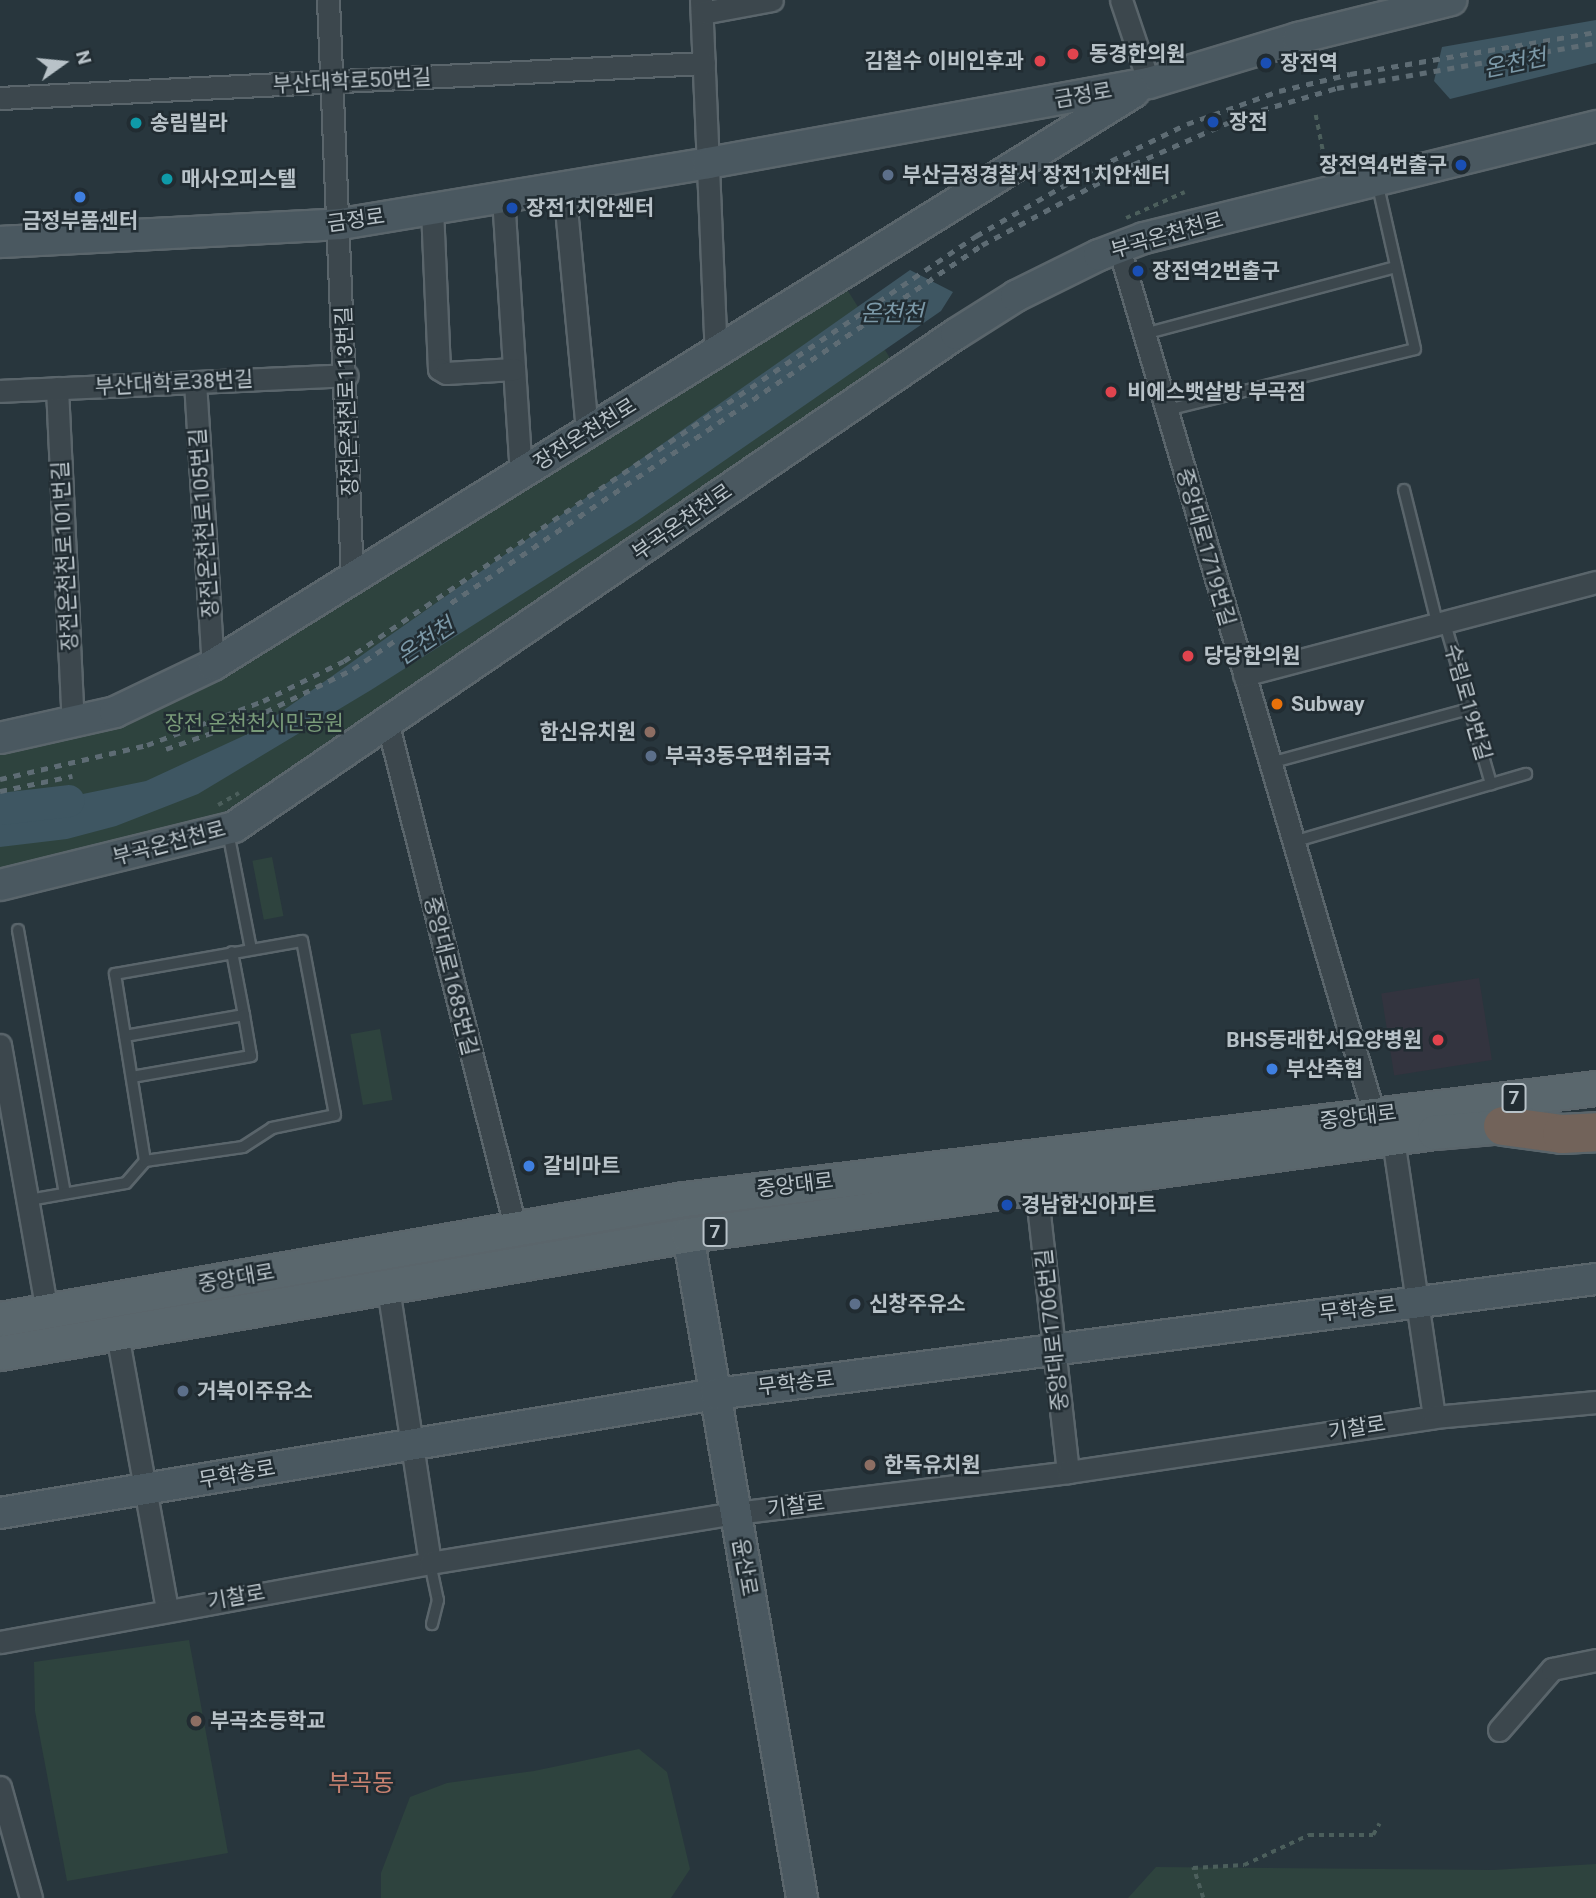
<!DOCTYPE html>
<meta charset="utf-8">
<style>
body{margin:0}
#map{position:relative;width:1596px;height:1898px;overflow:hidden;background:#28363d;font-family:Roboto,"Noto Sans KR",sans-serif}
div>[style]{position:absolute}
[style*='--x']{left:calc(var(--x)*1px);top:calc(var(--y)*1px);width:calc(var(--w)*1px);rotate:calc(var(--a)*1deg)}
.medical>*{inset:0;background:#33343f;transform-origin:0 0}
.green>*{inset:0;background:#2e433e;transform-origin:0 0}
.water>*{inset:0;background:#3e5662}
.river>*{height:32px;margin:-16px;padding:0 16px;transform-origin:16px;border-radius:16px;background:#3e5662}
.path>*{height:3.5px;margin-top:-1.75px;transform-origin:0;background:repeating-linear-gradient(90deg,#4c5f5c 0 5px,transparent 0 10px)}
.roads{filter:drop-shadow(2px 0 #5a656b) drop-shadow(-2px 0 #5a656b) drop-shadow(0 2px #5a656b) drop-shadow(0 -2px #5a656b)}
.lane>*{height:10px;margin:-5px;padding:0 5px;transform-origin:5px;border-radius:5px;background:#3c474d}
.street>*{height:21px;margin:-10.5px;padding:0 10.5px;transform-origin:10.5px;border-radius:10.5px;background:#3c474d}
.secondary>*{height:30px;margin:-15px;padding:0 15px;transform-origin:15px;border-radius:15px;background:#4a5860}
.primary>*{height:33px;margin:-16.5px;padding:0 16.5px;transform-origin:16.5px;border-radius:16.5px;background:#5a676d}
.highway>*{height:38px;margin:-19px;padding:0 19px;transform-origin:19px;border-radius:19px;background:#72635a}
.rail>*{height:5px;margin-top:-2.5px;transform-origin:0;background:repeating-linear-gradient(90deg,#5e6c74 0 7px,transparent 0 14px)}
.dots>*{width:19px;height:19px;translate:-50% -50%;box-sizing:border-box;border:4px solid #212c32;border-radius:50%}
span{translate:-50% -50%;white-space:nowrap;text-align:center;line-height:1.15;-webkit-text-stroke:5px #212c32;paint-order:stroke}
.shield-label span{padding:2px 5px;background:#212c32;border:2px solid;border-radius:5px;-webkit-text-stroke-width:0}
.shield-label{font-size:19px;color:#b8c2c8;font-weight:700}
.poi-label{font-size:21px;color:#b8c2c8;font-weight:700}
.left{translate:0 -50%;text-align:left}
.right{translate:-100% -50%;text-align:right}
.street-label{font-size:21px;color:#b8c2c8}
.park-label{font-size:21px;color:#799b79}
.water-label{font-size:23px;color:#7c99a8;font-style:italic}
.quarter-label{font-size:24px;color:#c98271}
.north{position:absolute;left:28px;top:28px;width:70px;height:70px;-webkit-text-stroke:5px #212c32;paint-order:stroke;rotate:75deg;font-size:19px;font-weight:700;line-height:28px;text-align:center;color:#b8c2c8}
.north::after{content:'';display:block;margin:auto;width:24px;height:32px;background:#b8c2c8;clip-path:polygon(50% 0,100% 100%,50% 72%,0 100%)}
</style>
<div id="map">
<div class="medical">
<div style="left:1479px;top:978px;width:83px;height:99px;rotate:81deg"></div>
</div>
<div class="green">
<div style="clip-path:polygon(843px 283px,890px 358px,893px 371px,287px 775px,216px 817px,0 876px,0 749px,82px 735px,155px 711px)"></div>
<div style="left:272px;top:857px;width:60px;height:20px;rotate:79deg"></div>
<div style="left:380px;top:1029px;width:72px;height:30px;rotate:80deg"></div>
<div style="clip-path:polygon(189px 1640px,228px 1853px,67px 1881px,35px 1711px,34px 1662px)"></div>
<div style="clip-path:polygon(639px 1749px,667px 1772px,690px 1869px,671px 1898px,381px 1898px,381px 1873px,410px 1797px,447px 1783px,534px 1771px)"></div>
<div style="clip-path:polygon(1596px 1864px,1596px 1898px,1128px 1898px,1156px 1867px,1493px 1870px)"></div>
</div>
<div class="water">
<div style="clip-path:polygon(1596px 20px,1596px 63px,1450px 99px,1434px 81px,1442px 47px)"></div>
<div style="clip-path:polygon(910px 270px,953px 292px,941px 311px,637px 521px,371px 690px,198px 794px,116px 826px,67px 839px,0 847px,0 811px,146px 781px,254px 731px)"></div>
</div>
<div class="river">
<div style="--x:0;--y:809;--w:69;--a:-6.6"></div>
</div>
<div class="path">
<div style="--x:1316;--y:115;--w:57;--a:78.9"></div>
<div style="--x:1126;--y:218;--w:64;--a:-23.8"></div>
<div style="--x:218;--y:805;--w:24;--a:-30"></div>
<div style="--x:1203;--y:1898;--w:32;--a:-108"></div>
<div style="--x:1193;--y:1868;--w:51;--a:-3.4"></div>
<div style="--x:1244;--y:1865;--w:72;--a:-24.8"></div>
<div style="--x:1309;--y:1835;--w:64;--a:0"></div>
<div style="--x:1373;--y:1835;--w:13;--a:-61"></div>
</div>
<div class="roads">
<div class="lane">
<div style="--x:1144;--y:334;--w:261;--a:-14.9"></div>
<div style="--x:1167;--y:410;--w:255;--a:-13.8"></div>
<div style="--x:1415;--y:349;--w:171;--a:-102.8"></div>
<div style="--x:1404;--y:490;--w:136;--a:76"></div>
<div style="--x:1444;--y:620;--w:171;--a:74"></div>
<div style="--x:1270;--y:763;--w:206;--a:-15.2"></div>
<div style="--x:228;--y:832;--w:119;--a:78.9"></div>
<div style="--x:1293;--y:842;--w:243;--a:-16.3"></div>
<div style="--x:18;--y:930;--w:267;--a:79.9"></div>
<div style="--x:125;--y:1036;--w:121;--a:-10"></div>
<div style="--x:244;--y:1015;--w:64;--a:-100.8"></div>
<div style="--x:132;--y:1077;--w:121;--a:-10"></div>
<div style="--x:251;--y:1056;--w:42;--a:-99.7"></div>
<div style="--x:29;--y:1200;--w:98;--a:-9.9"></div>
<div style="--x:126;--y:1183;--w:29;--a:-49"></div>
<div style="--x:145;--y:1161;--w:99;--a:-8.1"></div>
<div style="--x:243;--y:1147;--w:35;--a:-33"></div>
<div style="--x:272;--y:1128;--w:64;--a:-11.7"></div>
<div style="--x:335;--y:1115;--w:177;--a:-100.7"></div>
<div style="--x:302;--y:941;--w:190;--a:170"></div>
<div style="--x:115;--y:974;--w:189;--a:80.9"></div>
<div style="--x:430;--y:1563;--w:38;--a:78"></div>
<div style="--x:438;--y:1600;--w:25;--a:104"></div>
</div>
<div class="street">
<div style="--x:328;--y:0;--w:578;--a:87.62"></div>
<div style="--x:701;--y:0;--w:352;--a:87.6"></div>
<div style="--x:1121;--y:0;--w:88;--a:71.4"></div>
<div style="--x:702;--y:13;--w:71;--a:-10.5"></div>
<div style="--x:0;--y:98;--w:705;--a:-2.85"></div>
<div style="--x:564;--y:187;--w:246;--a:84.6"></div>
<div style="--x:503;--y:197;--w:278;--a:86.3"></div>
<div style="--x:432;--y:209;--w:160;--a:87.5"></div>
<div style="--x:439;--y:369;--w:8;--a:30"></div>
<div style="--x:446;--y:373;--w:68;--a:-3.4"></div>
<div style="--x:1119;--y:248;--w:904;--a:73.61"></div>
<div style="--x:195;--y:382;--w:284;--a:86.4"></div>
<div style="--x:57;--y:388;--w:337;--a:87.3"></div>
<div style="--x:0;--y:391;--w:347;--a:-2.6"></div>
<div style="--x:1244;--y:675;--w:364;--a:-14.8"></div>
<div style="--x:388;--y:725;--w:517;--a:75.78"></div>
<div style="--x:0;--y:1045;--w:270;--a:80"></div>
<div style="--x:1393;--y:1139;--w:281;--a:81.6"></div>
<div style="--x:1036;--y:1187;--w:287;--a:83.6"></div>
<div style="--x:388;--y:1288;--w:278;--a:81.3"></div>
<div style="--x:117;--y:1334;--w:280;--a:79.7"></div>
<div style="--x:0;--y:1642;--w:437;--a:-10.4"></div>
<div style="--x:430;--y:1563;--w:310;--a:-9.3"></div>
<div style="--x:736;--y:1513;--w:335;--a:-7"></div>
<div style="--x:1068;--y:1472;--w:370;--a:-8.5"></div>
<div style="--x:1434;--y:1417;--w:163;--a:-5.3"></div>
<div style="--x:1499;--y:1730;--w:81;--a:-49"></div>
<div style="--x:1552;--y:1669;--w:45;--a:-11.6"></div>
<div style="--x:0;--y:1787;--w:115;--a:74.4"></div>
</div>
<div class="secondary">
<div style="--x:0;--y:242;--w:341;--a:-3"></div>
<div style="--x:341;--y:224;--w:372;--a:-9.4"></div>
<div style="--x:708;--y:163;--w:448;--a:-10.3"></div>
<div style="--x:1149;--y:83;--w:156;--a:-16.8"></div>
<div style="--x:1298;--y:38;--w:158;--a:-13.9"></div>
<div style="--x:0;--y:738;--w:118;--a:-12.7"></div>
<div style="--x:115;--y:712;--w:109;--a:-25.6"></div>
<div style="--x:213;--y:665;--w:1085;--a:-31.89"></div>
<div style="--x:0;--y:885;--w:241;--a:-13.9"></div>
<div style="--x:234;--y:827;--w:874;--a:-34.33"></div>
<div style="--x:956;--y:334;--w:71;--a:-32.3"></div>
<div style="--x:1016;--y:296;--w:93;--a:-26.3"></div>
<div style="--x:1099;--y:255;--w:48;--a:-20.7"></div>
<div style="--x:1144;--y:238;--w:466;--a:-13.9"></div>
<div style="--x:688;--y:1235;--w:673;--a:80.24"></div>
<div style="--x:0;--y:1513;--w:726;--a:-9.44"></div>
<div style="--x:716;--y:1394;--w:887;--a:-7.45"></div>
</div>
<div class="primary">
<div style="--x:0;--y:1319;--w:694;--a:-9.95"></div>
<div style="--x:684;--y:1199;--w:919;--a:-6.94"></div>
<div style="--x:0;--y:1353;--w:698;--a:-9.73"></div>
<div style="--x:688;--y:1235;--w:753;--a:-7.86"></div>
<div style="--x:1434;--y:1132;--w:93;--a:-4.9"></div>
</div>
<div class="highway">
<div style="--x:1503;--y:1126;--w:60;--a:7.7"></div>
<div style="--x:1562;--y:1134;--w:34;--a:-3"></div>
</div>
</div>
<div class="rail">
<div style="--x:451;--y:603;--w:640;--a:-33.99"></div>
<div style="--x:982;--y:245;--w:172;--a:-28.1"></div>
<div style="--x:1134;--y:164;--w:124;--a:-23.7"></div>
<div style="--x:1248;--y:114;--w:93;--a:-16.3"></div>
<div style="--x:1337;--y:88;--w:263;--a:-9.9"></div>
<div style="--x:166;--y:749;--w:92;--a:-19.6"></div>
<div style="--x:253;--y:718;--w:111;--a:-26.1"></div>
<div style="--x:353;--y:669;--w:55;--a:-34"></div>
<div style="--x:0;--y:779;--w:151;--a:-13"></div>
<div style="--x:147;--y:745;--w:124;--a:-20.8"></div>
<div style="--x:263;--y:701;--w:90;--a:-26.3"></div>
<div style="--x:344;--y:661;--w:762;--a:-33.92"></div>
<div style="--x:976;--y:236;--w:127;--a:-29.8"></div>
<div style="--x:1086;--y:173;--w:112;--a:-25.9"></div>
<div style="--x:1187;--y:124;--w:98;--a:-19.7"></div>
<div style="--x:1279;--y:91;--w:73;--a:-13.5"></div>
<div style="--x:1350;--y:74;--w:250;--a:-9.7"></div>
<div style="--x:0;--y:791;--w:74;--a:-11.8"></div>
</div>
<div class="dots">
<div style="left:1073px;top:54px;background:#e0444e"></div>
<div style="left:1040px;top:61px;background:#e0444e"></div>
<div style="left:1266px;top:63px;background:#1a4fb4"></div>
<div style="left:1213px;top:122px;background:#1a4fb4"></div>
<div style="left:136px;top:123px;background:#0f9aa8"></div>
<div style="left:1461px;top:165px;background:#1a4fb4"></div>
<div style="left:888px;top:175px;background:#5c6f8a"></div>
<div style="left:167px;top:179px;background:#0f9aa8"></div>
<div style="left:80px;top:197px;background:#3f7fe0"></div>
<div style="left:512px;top:208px;background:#1a4fb4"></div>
<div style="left:1138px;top:271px;background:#1a4fb4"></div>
<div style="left:1111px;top:392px;background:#e0444e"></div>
<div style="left:1188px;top:656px;background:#e0444e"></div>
<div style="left:1277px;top:704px;background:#e8710a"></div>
<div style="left:650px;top:732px;background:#8d6e63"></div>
<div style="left:651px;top:756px;background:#5c6f8a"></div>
<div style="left:1438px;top:1040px;background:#e0444e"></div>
<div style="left:1272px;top:1069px;background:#3f7fe0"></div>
<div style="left:529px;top:1166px;background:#3f7fe0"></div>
<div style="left:1007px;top:1205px;background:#1a4fb4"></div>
<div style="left:855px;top:1304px;background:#5c6f8a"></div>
<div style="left:183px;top:1391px;background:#5c6f8a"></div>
<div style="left:870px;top:1465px;background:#8d6e63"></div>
<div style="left:196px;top:1721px;background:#8d6e63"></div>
</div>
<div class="shield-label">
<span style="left:1514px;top:1098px">7</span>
<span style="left:715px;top:1232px">7</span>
</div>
<div class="poi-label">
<span class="left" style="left:1089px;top:54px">동경한의원</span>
<span class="right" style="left:1024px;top:61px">김철수 이비인후과</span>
<span class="left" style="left:1280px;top:63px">장전역</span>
<span class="left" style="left:1229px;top:122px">장전</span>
<span class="left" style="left:150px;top:123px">송림빌라</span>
<span class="right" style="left:1447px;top:165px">장전역4번출구</span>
<span class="left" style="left:902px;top:175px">부산금정경찰서 장전1치안센터</span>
<span class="left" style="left:181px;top:179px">매사오피스텔</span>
<span class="left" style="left:526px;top:208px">장전1치안센터</span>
<span style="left:80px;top:221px">금정부품센터</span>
<span class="left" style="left:1152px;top:271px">장전역2번출구</span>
<span class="left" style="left:1127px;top:392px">비에스뱃살방 부곡점</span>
<span class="left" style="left:1204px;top:656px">당당한의원</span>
<span class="left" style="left:1291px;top:704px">Subway</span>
<span class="right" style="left:636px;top:732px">한신유치원</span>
<span class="left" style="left:665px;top:756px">부곡3동우편취급국</span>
<span class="right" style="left:1422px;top:1040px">BHS동래한서요양병원</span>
<span class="left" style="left:1286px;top:1069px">부산축협</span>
<span class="left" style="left:543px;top:1166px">갈비마트</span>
<span class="left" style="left:1021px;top:1205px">경남한신아파트</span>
<span class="left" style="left:869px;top:1304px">신창주유소</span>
<span class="left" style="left:197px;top:1391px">거북이주유소</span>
<span class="left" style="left:884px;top:1465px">한독유치원</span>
<span class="left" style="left:210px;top:1721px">부곡초등학교</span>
</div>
<div class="street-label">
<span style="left:352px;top:81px;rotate:-3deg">부산대학로50번길</span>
<span style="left:1083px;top:95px;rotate:-10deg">금정로</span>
<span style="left:356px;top:220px;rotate:-8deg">금정로</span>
<span style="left:1167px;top:235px;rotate:-16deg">부곡온천천로</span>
<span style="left:174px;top:383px;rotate:-3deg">부산대학로38번길</span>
<span style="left:347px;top:401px;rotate:-92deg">장전온천천로113번길</span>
<span style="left:585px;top:434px;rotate:-32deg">장전온천천로</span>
<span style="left:682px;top:522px;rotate:-35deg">부곡온천천로</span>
<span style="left:204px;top:523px;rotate:-94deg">장전온천천로105번길</span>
<span style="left:1206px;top:547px;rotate:74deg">중앙대로1719번길</span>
<span style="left:65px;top:556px;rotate:-93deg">장전온천천로101번길</span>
<span style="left:1468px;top:702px;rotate:74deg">수림로19번길</span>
<span style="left:169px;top:843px;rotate:-15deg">부곡온천천로</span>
<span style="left:451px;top:976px;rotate:76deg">중앙대로1685번길</span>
<span style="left:1358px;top:1117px;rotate:-7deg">중앙대로</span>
<span style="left:795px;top:1185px;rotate:-7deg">중앙대로</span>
<span style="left:236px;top:1278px;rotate:-10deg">중앙대로</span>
<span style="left:1358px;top:1309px;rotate:-7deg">무학송로</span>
<span style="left:1052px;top:1330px;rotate:-96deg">중앙대로1706번길</span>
<span style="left:796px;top:1383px;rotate:-7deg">무학송로</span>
<span style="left:1357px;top:1428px;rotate:-9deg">기찰로</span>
<span style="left:237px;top:1474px;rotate:-10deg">무학송로</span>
<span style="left:796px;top:1506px;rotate:-7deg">기찰로</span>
<span style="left:745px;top:1567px;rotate:80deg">윤산로</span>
<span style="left:236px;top:1597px;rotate:-10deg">기찰로</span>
</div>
<div class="park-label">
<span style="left:254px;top:723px">장전 온천천시민공원</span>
</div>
<div class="water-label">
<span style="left:1515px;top:64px;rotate:-12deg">온천천</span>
<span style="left:892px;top:314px">온천천</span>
<span style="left:426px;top:642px;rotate:-34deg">온천천</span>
</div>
<div class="quarter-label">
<span style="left:361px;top:1784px">부곡동</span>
</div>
<div class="north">N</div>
</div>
